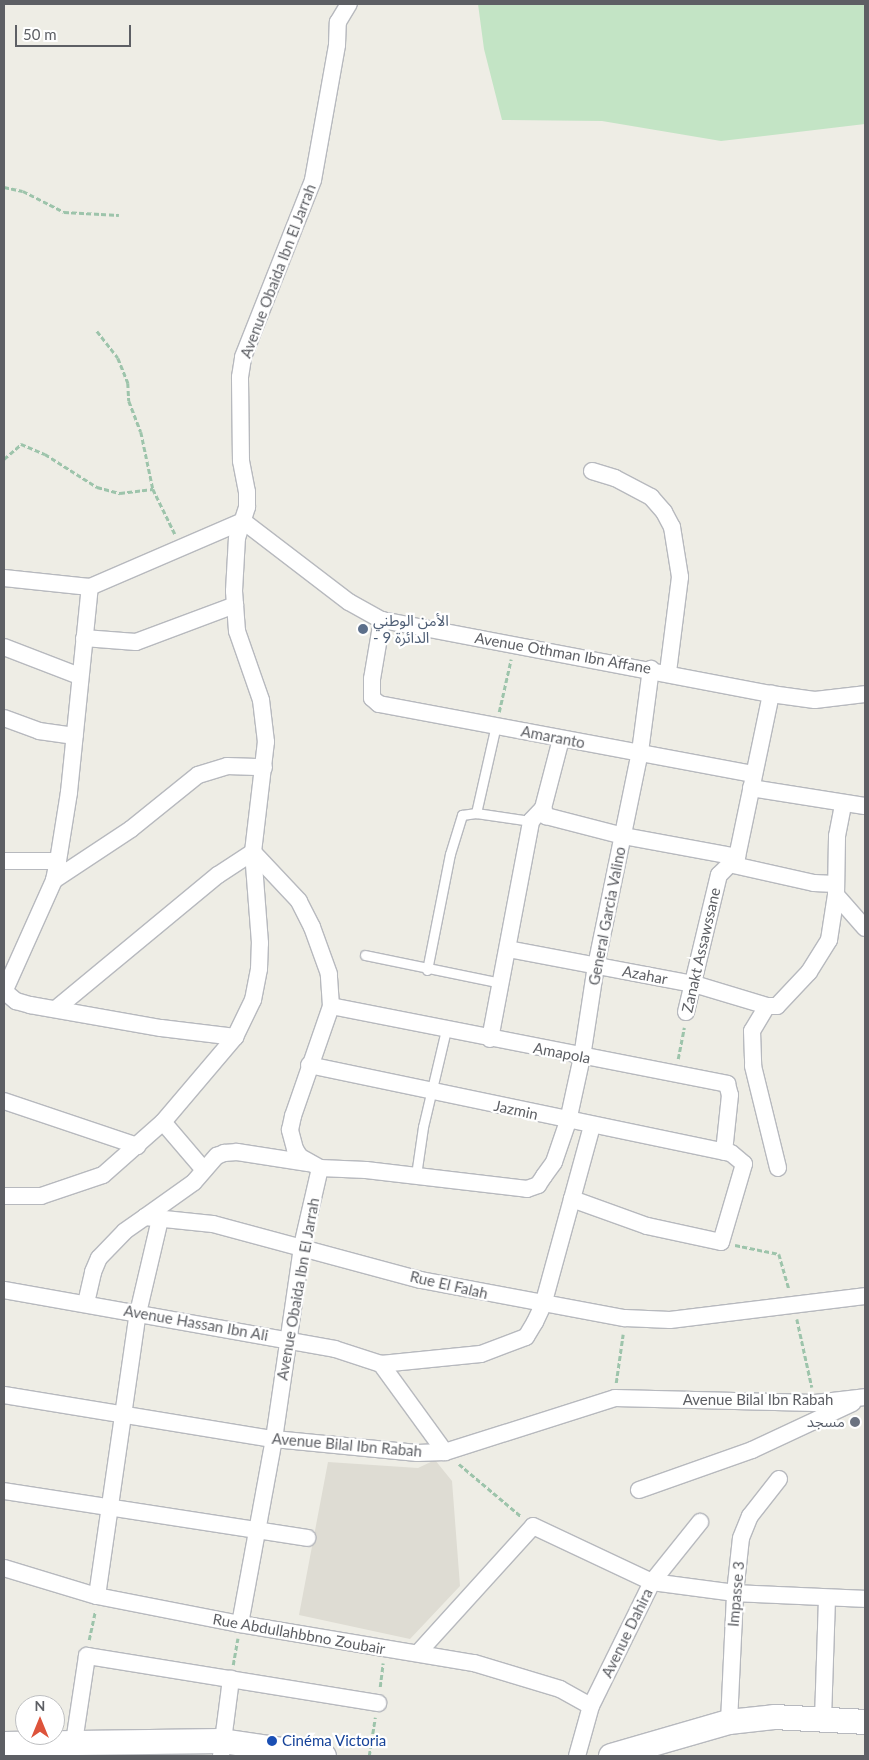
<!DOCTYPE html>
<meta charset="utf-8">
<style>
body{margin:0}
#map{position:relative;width:869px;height:1760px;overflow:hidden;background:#eeede5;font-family:Lato,"Noto Sans Arabic",sans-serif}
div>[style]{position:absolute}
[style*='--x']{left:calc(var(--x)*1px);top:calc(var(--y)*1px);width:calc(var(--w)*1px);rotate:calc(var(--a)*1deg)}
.education>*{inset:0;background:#dedcd3}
.green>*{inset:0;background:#c3e4c5}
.path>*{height:2.5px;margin-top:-1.25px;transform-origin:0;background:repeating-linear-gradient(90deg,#9dc4ab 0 5px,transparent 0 7.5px)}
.roads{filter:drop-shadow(1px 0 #b7b9be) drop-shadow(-1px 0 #b7b9be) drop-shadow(0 1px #b7b9be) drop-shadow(0 -1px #b7b9be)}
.lane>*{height:9px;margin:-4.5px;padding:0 4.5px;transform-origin:4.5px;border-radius:4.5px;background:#fff}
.street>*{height:16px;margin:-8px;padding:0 8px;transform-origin:8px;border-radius:8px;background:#fff}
.secondary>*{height:24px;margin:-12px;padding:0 12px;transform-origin:12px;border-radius:12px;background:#fff}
.dots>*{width:14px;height:14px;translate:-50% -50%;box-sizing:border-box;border:2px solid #fff;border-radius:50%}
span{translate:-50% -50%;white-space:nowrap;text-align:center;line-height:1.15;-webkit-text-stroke:4.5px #fff;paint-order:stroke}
.street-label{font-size:15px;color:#5d5f64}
.service-label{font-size:15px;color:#4e5e75}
.left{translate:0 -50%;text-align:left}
.worship-label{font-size:15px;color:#5b616d}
.right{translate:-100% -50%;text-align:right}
.transit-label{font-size:15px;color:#164399}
.frame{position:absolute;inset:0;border:5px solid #5d5f64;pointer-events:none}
.north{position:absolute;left:15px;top:1695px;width:50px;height:50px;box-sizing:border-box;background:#fff;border:1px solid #bebfc1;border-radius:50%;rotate:0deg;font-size:14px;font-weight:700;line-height:20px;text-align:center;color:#5d5f64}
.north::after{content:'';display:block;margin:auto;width:18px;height:22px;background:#dd533b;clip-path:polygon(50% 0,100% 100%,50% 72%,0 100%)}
.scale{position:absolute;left:15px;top:25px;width:116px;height:22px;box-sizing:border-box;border:2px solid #5d5f64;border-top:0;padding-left:6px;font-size:15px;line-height:18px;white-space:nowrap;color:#5d5f64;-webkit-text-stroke:4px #fff;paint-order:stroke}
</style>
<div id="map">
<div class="education">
<div style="clip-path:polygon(435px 1460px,452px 1481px,460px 1586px,410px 1639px,299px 1615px,328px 1462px,418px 1468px)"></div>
</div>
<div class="green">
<div style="clip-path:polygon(478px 4px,865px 4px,865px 124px,721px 141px,602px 121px,502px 120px,484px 49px)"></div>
</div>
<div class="path">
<div style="--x:4;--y:187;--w:19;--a:12"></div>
<div style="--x:23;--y:191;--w:46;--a:27.1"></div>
<div style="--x:64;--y:212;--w:55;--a:3.1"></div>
<div style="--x:97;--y:331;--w:34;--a:52"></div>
<div style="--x:118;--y:358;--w:27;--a:68"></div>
<div style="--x:128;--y:383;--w:18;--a:87"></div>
<div style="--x:129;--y:401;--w:33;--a:69"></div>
<div style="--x:141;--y:432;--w:58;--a:78.1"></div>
<div style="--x:153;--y:489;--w:50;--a:63.9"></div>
<div style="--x:4;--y:459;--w:23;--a:-41"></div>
<div style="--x:21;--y:444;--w:26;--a:23"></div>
<div style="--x:45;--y:454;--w:62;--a:32.4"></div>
<div style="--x:97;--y:487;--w:24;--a:15"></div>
<div style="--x:120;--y:493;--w:33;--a:-7"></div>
<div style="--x:499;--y:712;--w:54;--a:-77.2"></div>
<div style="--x:678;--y:1059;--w:32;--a:-79"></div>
<div style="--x:735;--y:1245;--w:45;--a:11.6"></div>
<div style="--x:779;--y:1254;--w:37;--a:74"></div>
<div style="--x:797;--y:1319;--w:70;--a:77.6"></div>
<div style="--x:616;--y:1383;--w:49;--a:-81.9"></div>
<div style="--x:459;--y:1464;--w:82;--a:40.1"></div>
<div style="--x:89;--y:1640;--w:30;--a:-78"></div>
<div style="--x:233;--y:1665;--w:27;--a:-80"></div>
<div style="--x:380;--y:1687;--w:24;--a:-83"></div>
<div style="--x:369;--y:1756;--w:39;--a:-81"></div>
</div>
<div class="roads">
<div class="lane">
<div style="--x:476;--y:813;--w:90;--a:-77.2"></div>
<div style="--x:365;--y:955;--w:140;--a:11.6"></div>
<div style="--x:427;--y:970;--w:118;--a:-78.8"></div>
<div style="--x:450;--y:854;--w:41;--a:-72.9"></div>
<div style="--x:462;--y:815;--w:14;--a:-8"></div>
<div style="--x:476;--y:813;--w:56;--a:8.3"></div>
<div style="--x:416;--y:1175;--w:49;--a:-81.7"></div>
<div style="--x:423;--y:1127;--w:100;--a:-76.7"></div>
</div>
<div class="street">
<div style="--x:592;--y:471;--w:24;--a:17"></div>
<div style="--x:615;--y:478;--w:41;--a:27.8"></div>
<div style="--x:651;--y:497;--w:20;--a:49"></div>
<div style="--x:664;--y:512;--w:17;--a:62"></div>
<div style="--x:672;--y:527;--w:51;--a:80.9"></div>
<div style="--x:680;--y:577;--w:96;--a:97.2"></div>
<div style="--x:243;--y:521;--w:133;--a:37.4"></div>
<div style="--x:349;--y:602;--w:38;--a:29"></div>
<div style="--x:382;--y:620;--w:396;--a:10.8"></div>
<div style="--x:771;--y:694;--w:44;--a:7.8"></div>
<div style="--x:815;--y:700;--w:50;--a:-6.8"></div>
<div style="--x:4;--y:578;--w:86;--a:6"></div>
<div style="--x:90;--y:587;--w:167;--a:-23.3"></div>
<div style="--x:382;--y:620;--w:60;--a:99.6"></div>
<div style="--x:372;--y:679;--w:19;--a:90"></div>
<div style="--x:372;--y:698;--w:9;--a:41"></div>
<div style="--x:379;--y:704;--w:381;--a:10.6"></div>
<div style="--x:84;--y:638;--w:52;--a:4.4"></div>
<div style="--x:136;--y:642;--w:106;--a:-20.5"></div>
<div style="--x:4;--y:647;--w:80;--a:21.1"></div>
<div style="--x:4;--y:718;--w:37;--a:20"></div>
<div style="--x:39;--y:731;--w:36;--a:8"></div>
<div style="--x:561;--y:739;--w:71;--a:104.6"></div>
<div style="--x:543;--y:808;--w:9;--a:69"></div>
<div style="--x:546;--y:816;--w:81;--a:14.4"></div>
<div style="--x:624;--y:836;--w:115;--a:10.5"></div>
<div style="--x:751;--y:788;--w:115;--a:9"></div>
<div style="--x:4;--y:861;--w:54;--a:0"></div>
<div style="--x:729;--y:864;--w:87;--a:12.6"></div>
<div style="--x:814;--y:883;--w:21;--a:3"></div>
<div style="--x:54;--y:880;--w:92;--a:-33.5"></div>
<div style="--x:131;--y:829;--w:86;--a:-38.9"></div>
<div style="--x:198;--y:775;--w:30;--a:-17"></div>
<div style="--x:227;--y:766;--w:37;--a:2"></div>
<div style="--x:836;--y:895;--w:44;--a:48.7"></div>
<div style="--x:508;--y:949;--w:189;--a:10.7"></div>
<div style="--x:694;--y:984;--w:76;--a:16.8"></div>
<div style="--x:767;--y:1006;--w:10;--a:0"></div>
<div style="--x:777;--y:1006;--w:47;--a:-46.7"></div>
<div style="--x:809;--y:972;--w:38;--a:-58"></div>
<div style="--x:829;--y:940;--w:46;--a:-81.2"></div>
<div style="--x:836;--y:895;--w:59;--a:-89"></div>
<div style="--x:837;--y:836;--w:33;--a:-79"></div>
<div style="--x:4;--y:991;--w:16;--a:40"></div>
<div style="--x:16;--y:1001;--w:15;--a:16"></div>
<div style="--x:30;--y:1005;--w:133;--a:10"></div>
<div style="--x:161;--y:1028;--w:75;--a:6.9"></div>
<div style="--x:4;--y:992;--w:123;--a:-65.9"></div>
<div style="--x:54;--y:880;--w:19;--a:-78"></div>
<div style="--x:58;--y:861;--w:70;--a:-80.9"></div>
<div style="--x:69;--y:792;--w:206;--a:-84.2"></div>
<div style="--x:331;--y:1006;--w:404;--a:11.1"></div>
<div style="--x:727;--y:1084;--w:11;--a:75"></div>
<div style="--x:730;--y:1095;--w:57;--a:96"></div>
<div style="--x:767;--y:1006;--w:29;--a:121"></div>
<div style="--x:752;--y:1031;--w:35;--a:88"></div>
<div style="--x:753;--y:1066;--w:105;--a:76.2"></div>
<div style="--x:57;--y:1008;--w:209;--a:-39.6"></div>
<div style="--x:218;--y:875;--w:42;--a:-33.3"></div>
<div style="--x:686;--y:1012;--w:141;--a:-76.5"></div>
<div style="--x:719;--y:875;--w:25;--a:-45"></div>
<div style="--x:737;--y:857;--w:167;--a:-78.2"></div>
<div style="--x:490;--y:1039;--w:222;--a:-79.3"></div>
<div style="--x:531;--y:821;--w:18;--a:-47"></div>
<div style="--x:309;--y:1065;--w:431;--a:11.8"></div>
<div style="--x:731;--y:1153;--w:17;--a:40"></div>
<div style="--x:744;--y:1164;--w:81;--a:106.4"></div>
<div style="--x:721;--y:1242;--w:76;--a:-167.8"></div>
<div style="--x:647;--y:1226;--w:80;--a:-160.2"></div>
<div style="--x:4;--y:1101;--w:141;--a:18.6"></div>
<div style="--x:163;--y:1122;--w:63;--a:49.5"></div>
<div style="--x:320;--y:1168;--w:46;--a:2.5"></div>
<div style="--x:366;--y:1170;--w:162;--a:6.7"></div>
<div style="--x:527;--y:1189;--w:12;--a:-20"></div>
<div style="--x:538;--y:1185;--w:11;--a:-56"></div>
<div style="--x:544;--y:1176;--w:17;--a:-54"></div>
<div style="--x:554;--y:1162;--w:43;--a:-71.1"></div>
<div style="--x:568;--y:1121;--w:66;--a:-77.7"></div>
<div style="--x:582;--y:1057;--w:92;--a:-81.3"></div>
<div style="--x:596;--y:966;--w:218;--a:-78.4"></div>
<div style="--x:640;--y:752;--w:84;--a:-82.5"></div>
<div style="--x:4;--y:1196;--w:37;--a:0"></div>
<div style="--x:41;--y:1196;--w:65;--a:-18.7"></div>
<div style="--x:103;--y:1175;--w:80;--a:-41.5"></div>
<div style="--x:163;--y:1122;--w:111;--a:-49.7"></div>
<div style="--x:235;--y:1037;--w:41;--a:-64.1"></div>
<div style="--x:253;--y:1000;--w:32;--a:-79"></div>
<div style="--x:259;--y:969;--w:26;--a:-88"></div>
<div style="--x:260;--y:943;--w:91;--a:-94.4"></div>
<div style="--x:145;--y:1217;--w:60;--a:-35.5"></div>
<div style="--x:194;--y:1182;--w:35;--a:-49"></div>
<div style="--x:217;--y:1156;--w:8;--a:-23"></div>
<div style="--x:224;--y:1153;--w:13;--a:-4"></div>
<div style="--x:237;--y:1152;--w:72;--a:8.8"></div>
<div style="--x:4;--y:1290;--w:336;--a:10.1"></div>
<div style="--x:335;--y:1349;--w:48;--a:18.1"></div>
<div style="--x:381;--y:1364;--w:100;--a:-5.7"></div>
<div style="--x:481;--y:1354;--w:48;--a:-20.7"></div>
<div style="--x:526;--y:1337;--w:17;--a:-59"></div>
<div style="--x:535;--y:1322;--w:19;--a:-65"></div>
<div style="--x:543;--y:1305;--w:186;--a:-74.7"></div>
<div style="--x:86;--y:1303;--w:32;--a:-77"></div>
<div style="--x:93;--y:1272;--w:15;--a:-67"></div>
<div style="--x:99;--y:1258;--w:37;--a:-46"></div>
<div style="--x:125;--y:1231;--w:24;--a:-35"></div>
<div style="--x:145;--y:1217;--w:68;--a:5.9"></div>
<div style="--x:213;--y:1224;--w:215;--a:15.1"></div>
<div style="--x:421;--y:1280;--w:208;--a:10.6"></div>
<div style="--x:625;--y:1318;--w:45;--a:2.5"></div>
<div style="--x:670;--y:1320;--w:196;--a:-7"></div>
<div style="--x:381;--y:1364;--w:109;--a:54"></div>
<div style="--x:4;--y:1395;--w:274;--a:9.3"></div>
<div style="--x:274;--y:1439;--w:144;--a:5.6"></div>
<div style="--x:417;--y:1453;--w:28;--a:-2"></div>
<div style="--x:445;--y:1452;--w:178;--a:-17.6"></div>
<div style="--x:615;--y:1398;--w:200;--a:1.4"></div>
<div style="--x:815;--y:1403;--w:50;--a:-6.8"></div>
<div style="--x:639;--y:1490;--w:120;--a:-19.5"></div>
<div style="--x:752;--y:1450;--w:111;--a:-25"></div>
<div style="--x:4;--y:1491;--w:307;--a:8.8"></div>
<div style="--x:4;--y:1568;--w:97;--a:16.8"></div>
<div style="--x:97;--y:1596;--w:146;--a:11.1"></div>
<div style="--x:240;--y:1624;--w:237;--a:9.5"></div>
<div style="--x:474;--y:1663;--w:90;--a:16.8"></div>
<div style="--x:560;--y:1689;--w:35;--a:29"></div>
<div style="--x:97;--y:1596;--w:286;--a:-81.8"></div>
<div style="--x:138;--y:1313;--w:97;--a:-76.8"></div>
<div style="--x:240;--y:1624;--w:188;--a:-79.6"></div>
<div style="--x:274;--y:1439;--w:195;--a:-81.7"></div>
<div style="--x:302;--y:1246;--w:80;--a:-77"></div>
<div style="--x:320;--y:1168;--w:23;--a:-151"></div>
<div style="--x:300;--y:1157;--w:9;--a:-122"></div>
<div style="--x:295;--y:1149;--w:20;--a:-105"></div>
<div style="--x:290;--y:1130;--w:14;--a:-78"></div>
<div style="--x:293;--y:1116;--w:116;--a:-70.9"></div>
<div style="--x:331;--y:1006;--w:32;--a:-94"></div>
<div style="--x:329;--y:974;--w:50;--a:-109.9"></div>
<div style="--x:312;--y:927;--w:29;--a:-117"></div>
<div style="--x:299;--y:901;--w:67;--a:-133.2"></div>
<div style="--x:253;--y:852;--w:111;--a:-83.3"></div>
<div style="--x:266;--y:742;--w:42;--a:-96.8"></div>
<div style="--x:261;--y:700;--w:73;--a:-109.2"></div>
<div style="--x:237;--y:631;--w:40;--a:-94.3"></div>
<div style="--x:234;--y:591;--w:53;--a:-86.8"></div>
<div style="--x:237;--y:538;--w:33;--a:-72"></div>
<div style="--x:247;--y:507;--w:15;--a:-90"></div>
<div style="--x:247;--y:492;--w:32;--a:-101"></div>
<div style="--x:241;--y:461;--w:84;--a:-90.7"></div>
<div style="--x:240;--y:377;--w:20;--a:-81"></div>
<div style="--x:243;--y:357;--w:190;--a:-68.4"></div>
<div style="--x:313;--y:180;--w:137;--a:-79.9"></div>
<div style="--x:337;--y:45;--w:23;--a:-88"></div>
<div style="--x:338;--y:22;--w:21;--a:-59"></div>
<div style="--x:418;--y:1653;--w:171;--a:-47.8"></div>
<div style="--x:533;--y:1526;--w:132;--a:25.2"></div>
<div style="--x:652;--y:1582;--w:84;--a:7.5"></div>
<div style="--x:735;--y:1593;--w:130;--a:2.6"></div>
<div style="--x:823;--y:1719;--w:121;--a:-88.1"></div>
<div style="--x:729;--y:1722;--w:129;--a:-87.3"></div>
<div style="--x:735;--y:1593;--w:55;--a:-83.8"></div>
<div style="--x:741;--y:1538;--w:24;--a:-68"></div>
<div style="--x:750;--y:1516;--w:47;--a:-51.9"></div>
<div style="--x:74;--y:1742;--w:87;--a:-81.4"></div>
<div style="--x:87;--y:1656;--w:295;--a:9.2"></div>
<div style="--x:221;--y:1756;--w:78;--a:-82.6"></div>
<div style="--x:577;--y:1756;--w:52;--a:-74.4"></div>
<div style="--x:591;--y:1706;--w:138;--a:-63.8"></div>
<div style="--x:652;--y:1582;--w:77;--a:-51.3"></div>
</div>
<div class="secondary">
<div style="--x:4;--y:1744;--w:218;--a:-0.8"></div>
<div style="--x:222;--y:1741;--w:103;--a:8.4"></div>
<div style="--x:611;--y:1756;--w:123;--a:-16.1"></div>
<div style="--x:729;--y:1722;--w:45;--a:-6.3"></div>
<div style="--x:774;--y:1717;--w:91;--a:3.1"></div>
</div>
</div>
<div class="dots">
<div style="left:363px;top:629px;background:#5c6f8a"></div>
<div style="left:855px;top:1422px;background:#6b7280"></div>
<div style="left:272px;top:1741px;background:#1a4fb4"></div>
</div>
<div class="street-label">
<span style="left:278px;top:271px;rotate:-69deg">Avenue Obaida Ibn El Jarrah</span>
<span style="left:563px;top:653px;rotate:10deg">Avenue Othman Ibn Affane</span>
<span style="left:553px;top:737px;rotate:11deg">Amaranto</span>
<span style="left:607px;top:916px;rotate:-79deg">General Garcia Valino</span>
<span style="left:701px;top:950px;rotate:-77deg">Zanakt Assawssane</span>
<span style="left:645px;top:975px;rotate:11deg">Azahar</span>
<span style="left:562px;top:1053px;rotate:11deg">Amapola</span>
<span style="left:516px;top:1110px;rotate:12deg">Jazmin</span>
<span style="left:449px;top:1285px;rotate:13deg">Rue El Falah</span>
<span style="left:298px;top:1289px;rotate:-80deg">Avenue Obaida Ibn El Jarrah</span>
<span style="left:196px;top:1323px;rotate:10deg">Avenue Hassan Ibn Ali</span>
<span style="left:758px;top:1400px">Avenue Bilal Ibn Rabah</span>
<span style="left:347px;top:1445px;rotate:5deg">Avenue Bilal Ibn Rabah</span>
<span style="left:736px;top:1594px;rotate:-85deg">Impasse 3</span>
<span style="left:627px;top:1633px;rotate:-64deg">Avenue Dahira</span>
<span style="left:299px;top:1634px;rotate:10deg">Rue Abdullahbbno Zoubair</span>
</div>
<div class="service-label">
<span class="left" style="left:373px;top:629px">الأمن الوطني<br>- الدائرة 9</span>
</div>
<div class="worship-label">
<span class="right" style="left:845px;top:1422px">مسجد</span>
</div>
<div class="transit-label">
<span class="left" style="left:282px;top:1741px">Cinéma Victoria</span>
</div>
<div class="frame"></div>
<div class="north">N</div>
<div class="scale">50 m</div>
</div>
